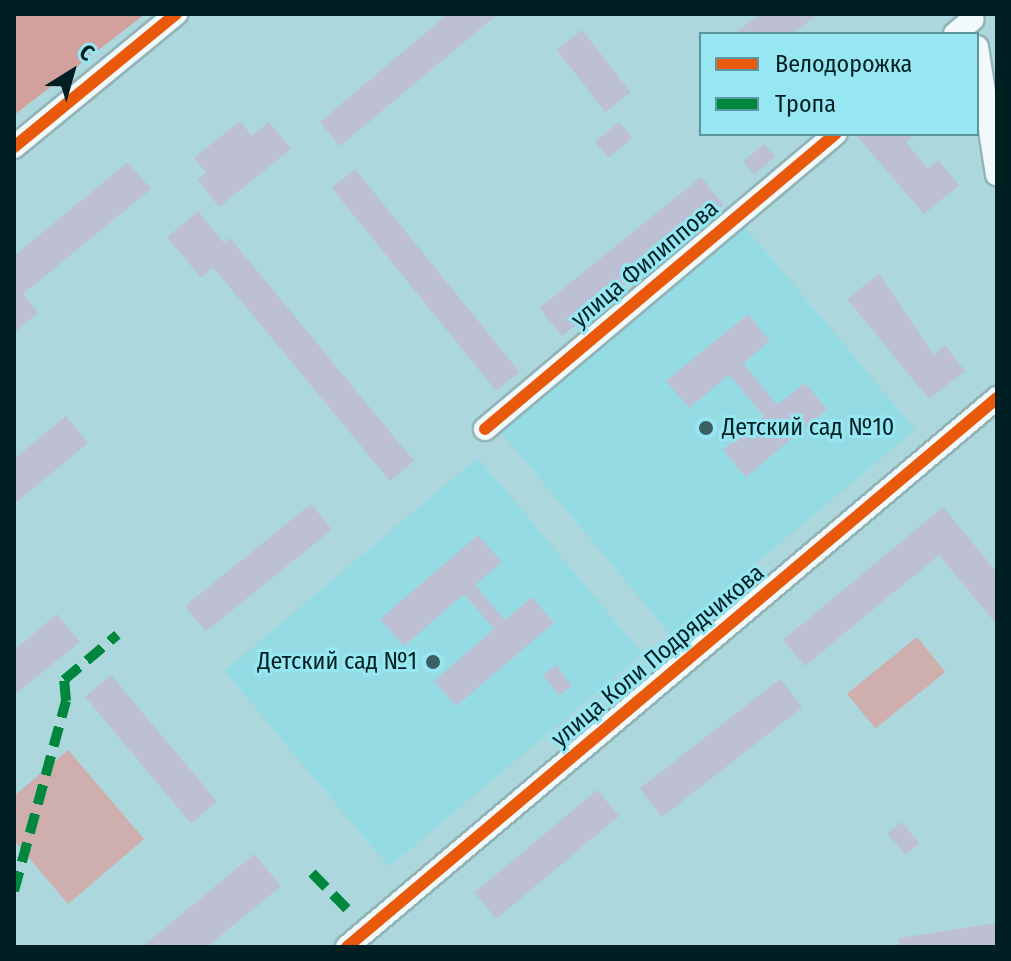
<!DOCTYPE html>
<meta charset="utf-8">
<style>
body{margin:0}
#map{position:relative;width:1011px;height:961px;overflow:hidden;background:#abd7dd;font-family:"Fira Sans Condensed",sans-serif}
div>[style]{position:absolute}
[style*='--x']{left:calc(var(--x)*1px);top:calc(var(--y)*1px);width:calc(var(--w)*1px);rotate:calc(var(--a)*1deg)}
.built>*{inset:0;background:#94dbe4;transform-origin:0 0}
.green>*{inset:0;background:#cfafad;transform-origin:0 0}
.forest>*{inset:0;background:#d2a09d}
.building>*{inset:0;background:#bdbfd3;transform-origin:0 0}
.roads{filter:drop-shadow(2px 0 #91b4b9) drop-shadow(-2px 0 #91b4b9) drop-shadow(0 2px #91b4b9) drop-shadow(0 -2px #91b4b9)}
.minor>*{height:22px;margin:-11px;padding:0 11px;transform-origin:11px;border-radius:11px;background:#f2f9fa}
.quiet>*{height:10px;margin-top:-5px;transform-origin:0;background:repeating-linear-gradient(90deg,#00873e 0 20px,transparent 0 30px)}
.cycleway>*{height:12px;margin:-6px;padding:0 6px;transform-origin:6px;border-radius:6px;background:#e8590c}
.dots>*{width:22px;height:22px;translate:-50% -50%;box-sizing:border-box;border:4px solid #96e7f2;border-radius:50%}
span{translate:-50% -50%;white-space:nowrap;text-align:center;line-height:1.15;-webkit-text-stroke:6px #96e7f2;paint-order:stroke}
.street-label{font-size:24px;color:#001f23}
.poi-label{font-size:24px;color:#001f23}
.left{translate:0 -50%;text-align:left}
.right{translate:-100% -50%;text-align:right}
.frame{position:absolute;inset:0;border:16px solid #001f23;pointer-events:none}
.legend{position:absolute;left:699px;top:32px;width:280px;height:104px;box-sizing:border-box;background:#96e7f2;border:2px solid #5a979f;margin:0;padding:10px 14px;list-style:none;font-size:24px;color:#001f23}
.legend li{display:flex;align-items:center;gap:16px;height:40px}
.legend b{width:40px;border:2px solid #5a979f}
.north{position:absolute;left:32px;top:32px;width:80px;height:80px;-webkit-text-stroke:6px #96e7f2;paint-order:stroke;rotate:37deg;font-size:22px;font-weight:700;line-height:32px;text-align:center;color:#001f23}
.north::after{content:'';display:block;margin:auto;width:28px;height:36px;background:#001f23;clip-path:polygon(50% 0,100% 100%,50% 72%,0 100%)}
</style>
<div id="map">
<div class="built">
<div style="left:741px;top:222px;width:271px;height:319px;rotate:50deg"></div>
<div style="left:478px;top:458px;width:256px;height:331px;rotate:50deg"></div>
</div>
<div class="green">
<div style="left:917px;top:637px;width:45px;height:90px;rotate:51deg"></div>
<div style="clip-path:polygon(68px 750px,144px 839px,68px 904px,14px 840px,14px 796px)"></div>
</div>
<div class="forest">
<div style="clip-path:polygon(14px 14px,145px 14px,14px 115px)"></div>
</div>
<div class="building">
<div style="clip-path:polygon(448px 14px,498px 14px,340px 146px,320px 122px)"></div>
<div style="clip-path:polygon(760px 14px,818px 14px,792px 34px,734px 34px)"></div>
<div style="left:582px;top:30px;width:79px;height:32px;rotate:52deg"></div>
<div style="clip-path:polygon(240px 121px,252px 136px,269px 122px,291px 149px,219px 207px,198px 180px,206px 173px,194px 158px)"></div>
<div style="left:619px;top:122px;width:21px;height:31px;rotate:51deg"></div>
<div style="clip-path:polygon(855px 134px,916px 134px,906px 142px,928px 169px,938px 160px,959px 185px,924px 214px)"></div>
<div style="left:764px;top:144px;width:17px;height:27px;rotate:50deg"></div>
<div style="clip-path:polygon(128px 162px,151px 189px,23px 294px,38px 313px,14px 333px,14px 256px)"></div>
<div style="left:355px;top:169px;width:261px;height:30px;rotate:51deg"></div>
<div style="left:701px;top:177px;width:36px;height:208px;rotate:51deg"></div>
<div style="clip-path:polygon(198px 211px,224px 243px,230px 238px,414px 461px,390px 481px,213px 267px,201px 278px,167px 237px)"></div>
<div style="clip-path:polygon(879px 274px,934px 355px,945px 345px,965px 371px,929px 399px,847px 299px)"></div>
<div style="clip-path:polygon(748px 314px,770px 341px,743px 363px,777px 405px,805px 383px,827px 409px,746px 477px,723px 450px,764px 416px,729px 375px,689px 408px,666px 381px)"></div>
<div style="clip-path:polygon(66px 416px,88px 443px,14px 504px,14px 459px)"></div>
<div style="left:311px;top:504px;width:33px;height:162px;rotate:51deg"></div>
<div style="clip-path:polygon(943px 507px,997px 573px,997px 625px,939px 555px,805px 666px,783px 640px)"></div>
<div style="clip-path:polygon(478px 535px,502px 562px,475px 585px,505px 620px,532px 597px,554px 623px,456px 706px,434px 681px,494px 629px,464px 594px,404px 646px,380px 619px)"></div>
<div style="clip-path:polygon(57px 614px,80px 642px,14px 695px,14px 650px)"></div>
<div style="left:556px;top:665px;width:26px;height:16px;rotate:53deg"></div>
<div style="left:111px;top:675px;width:165px;height:34px;rotate:50deg"></div>
<div style="left:780px;top:679px;width:36px;height:178px;rotate:52deg"></div>
<div style="left:597px;top:790px;width:34px;height:160px;rotate:50deg"></div>
<div style="left:901px;top:822px;width:28px;height:18px;rotate:49deg"></div>
<div style="clip-path:polygon(254px 854px,281px 886px,207px 947px,142px 947px)"></div>
<div style="clip-path:polygon(997px 923px,997px 947px,899px 947px,899px 938px)"></div>
</div>
<div class="roads">
<div class="minor">
<div style="--x:955;--y:34;--w:23;--a:-40"></div>
<div style="--x:977;--y:47;--w:129;--a:81.1"></div>
<div style="--x:14;--y:147;--w:210;--a:-39.4"></div>
<div style="--x:485;--y:429;--w:458;--a:-40.1"></div>
<div style="--x:347;--y:947;--w:851;--a:-40.18"></div>
</div>
</div>
<div class="quiet">
<div style="--x:312;--y:873;--w:57;--a:45.7"></div>
<div style="--x:14;--y:891;--w:197;--a:-74.7"></div>
<div style="--x:66;--y:701;--w:21;--a:-95"></div>
<div style="--x:64;--y:680;--w:70;--a:-40.3"></div>
</div>
<div class="cycleway">
<div style="--x:14;--y:147;--w:210;--a:-39.4"></div>
<div style="--x:485;--y:429;--w:458;--a:-40.1"></div>
<div style="--x:347;--y:947;--w:851;--a:-40.18"></div>
</div>
<div class="dots">
<div style="left:706px;top:428px;background:#3c5f64"></div>
<div style="left:433px;top:662px;background:#3c5f64"></div>
</div>
<div class="street-label">
<span style="left:645px;top:264px;rotate:-40deg">улица Филиппова</span>
<span style="left:658px;top:656px;rotate:-40deg">улица Коли Подрядчикова</span>
</div>
<div class="poi-label">
<span class="left" style="left:722px;top:428px">Детский сад №10</span>
<span class="right" style="left:417px;top:662px">Детский сад №1</span>
</div>
<div class="frame"></div>
<ul class="legend">
<li><b style="height:10px;background:#e8590c"></b>Велодорожка</li>
<li><b style="height:10px;background:#00873e"></b>Тропа</li>
</ul>
<div class="north">С</div>
</div>
